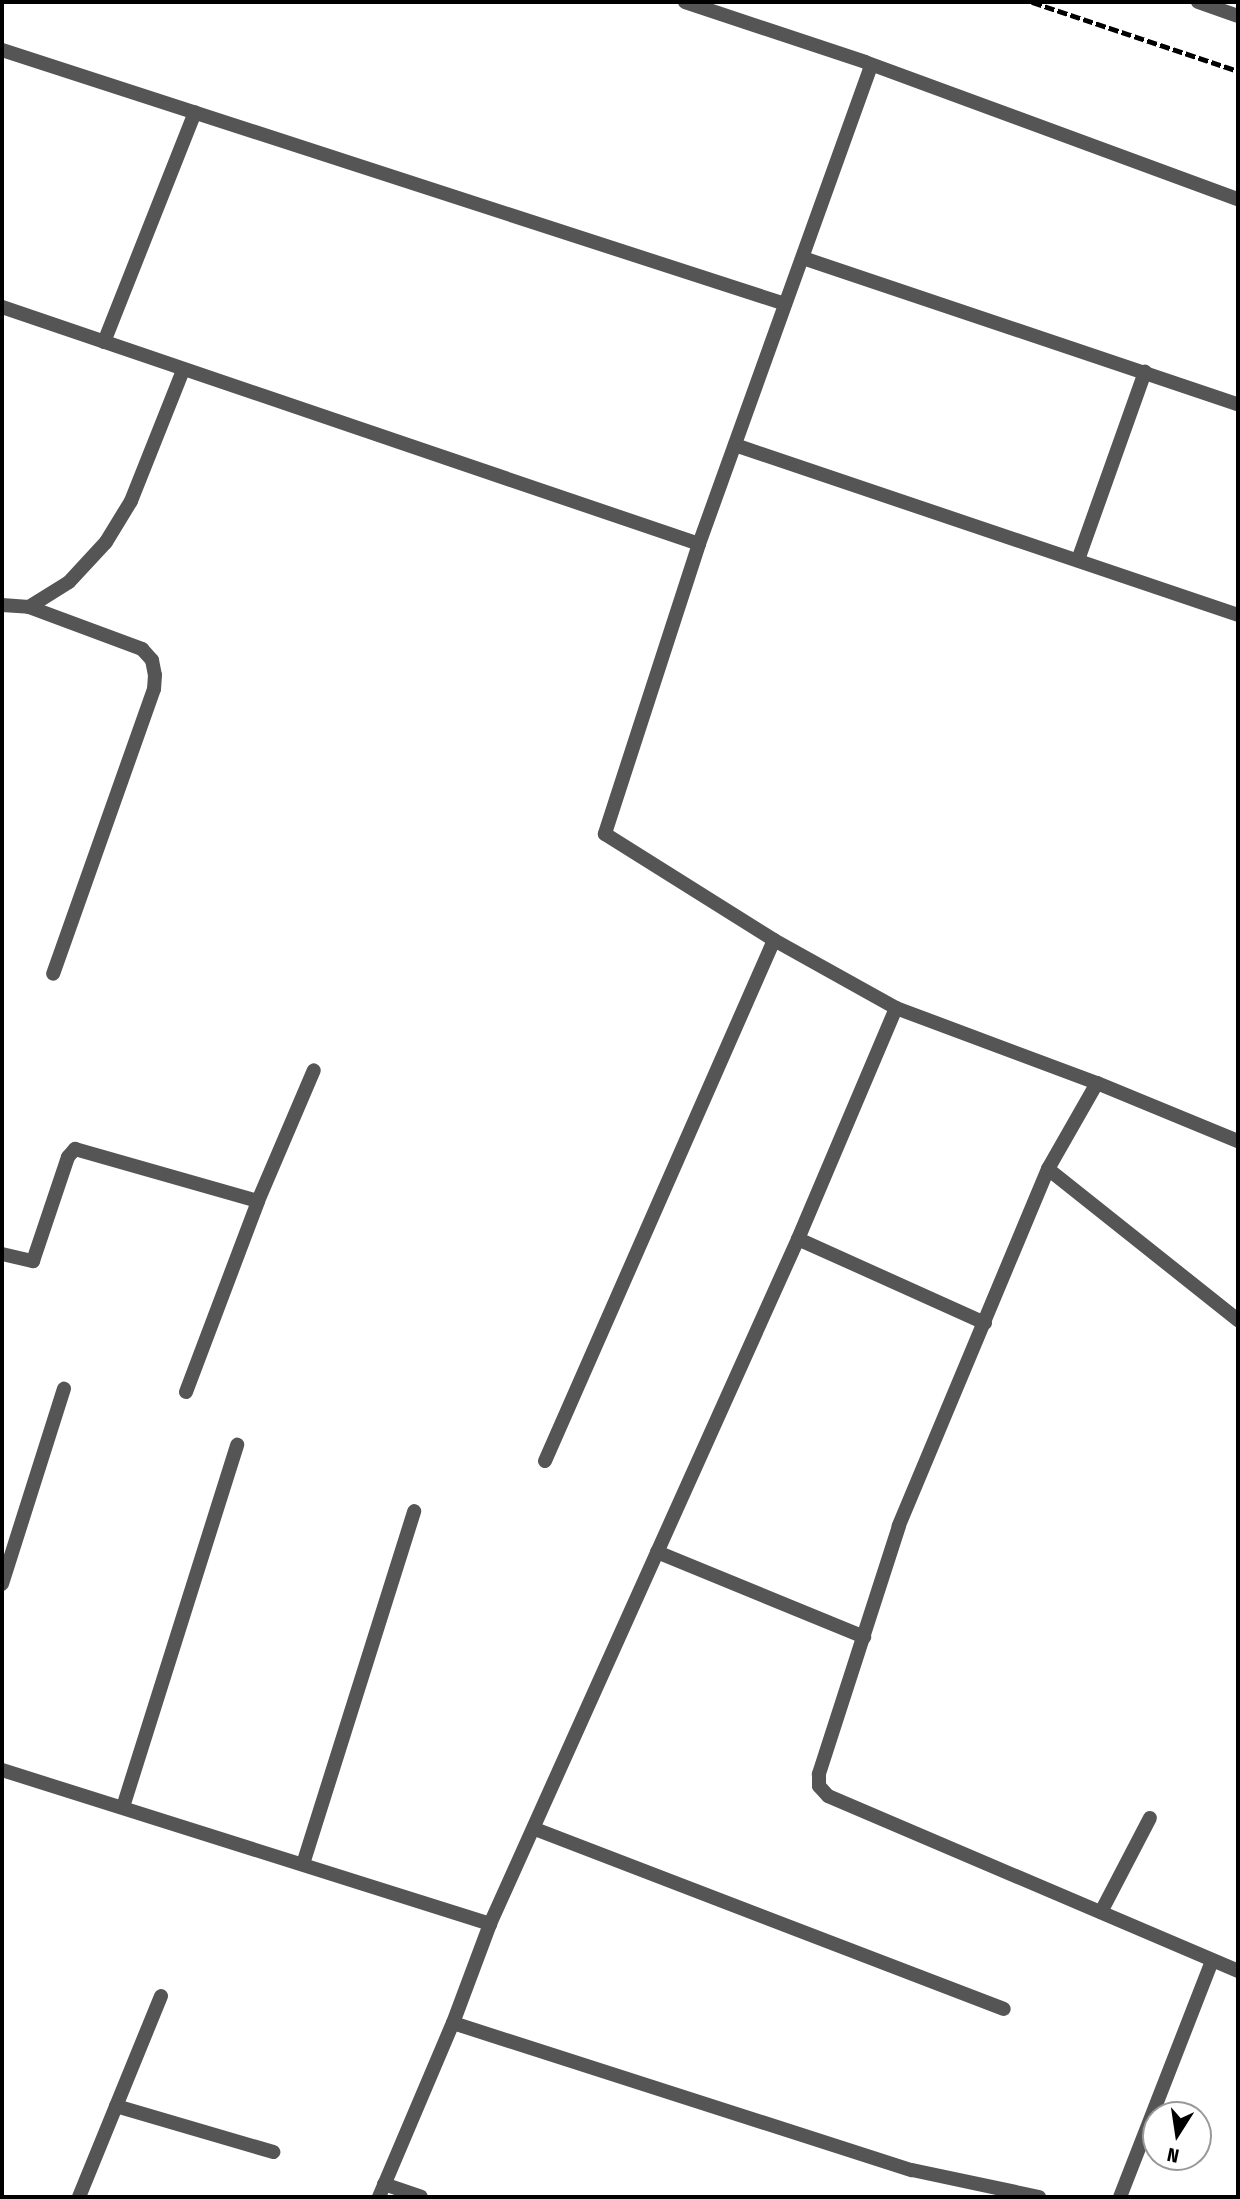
<!DOCTYPE html>
<style>
body{margin:0}
#map{position:relative;width:1240px;height:2199px;overflow:hidden;background:#fff;font-family:"Fira Sans Condensed",sans-serif}
div>[style]{position:absolute}
[style*='--x']{left:calc(var(--x)*1px);top:calc(var(--y)*1px);width:calc(var(--w)*1px);rotate:calc(var(--a)*1deg)}
.minor>*{height:14px;margin:-7px;padding:0 7px;transform-origin:7px;border-radius:7px;background:#555}
.rail>*{height:5px;margin-top:-2.5px;transform-origin:0;background:repeating-linear-gradient(90deg,#000 0 10px,transparent 0 13.5px)}
span{translate:-50% -50%;white-space:nowrap;text-align:center;line-height:1.15;-webkit-text-stroke:5px #fff;paint-order:stroke}
.frame{position:absolute;inset:0;border:4px solid #000;pointer-events:none}
.north{position:absolute;left:1142px;top:2101px;width:70px;height:70px;box-sizing:border-box;background:#fff;border:2px solid #999;border-radius:50%;rotate:192deg;font-size:19px;font-weight:700;line-height:28px;text-align:center;color:#000}
.north::after{content:'';display:block;margin:auto;width:24px;height:32px;background:#000;clip-path:polygon(50% 0,100% 100%,50% 72%,0 100%)}
</style>
<div id="map">
<div class="minor">
<div style="--x:685;--y:2;--w:190;--a:18.4"></div>
<div style="--x:865;--y:62;--w:397;--a:20.2"></div>
<div style="--x:1198;--y:2;--w:42;--a:19.3"></div>
<div style="--x:2;--y:50;--w:823;--a:17.97"></div>
<div style="--x:871;--y:66;--w:508;--a:109.79"></div>
<div style="--x:699;--y:544;--w:305;--a:108"></div>
<div style="--x:605;--y:834;--w:199;--a:32.1"></div>
<div style="--x:774;--y:940;--w:140;--a:29.1"></div>
<div style="--x:896;--y:1008;--w:215;--a:20.5"></div>
<div style="--x:1097;--y:1083;--w:152;--a:22.4"></div>
<div style="--x:803;--y:258;--w:459;--a:18.6"></div>
<div style="--x:2;--y:307;--w:736;--a:18.78"></div>
<div style="--x:104;--y:342;--w:247;--a:-68.4"></div>
<div style="--x:735;--y:445;--w:531;--a:18.67"></div>
<div style="--x:1078;--y:560;--w:200;--a:-70.4"></div>
<div style="--x:2;--y:605;--w:27;--a:4"></div>
<div style="--x:29;--y:607;--w:47;--a:-32"></div>
<div style="--x:69;--y:582;--w:54;--a:-47.2"></div>
<div style="--x:106;--y:542;--w:48;--a:-58.6"></div>
<div style="--x:131;--y:501;--w:141;--a:-68.3"></div>
<div style="--x:29;--y:607;--w:121;--a:20.4"></div>
<div style="--x:142;--y:649;--w:15;--a:48"></div>
<div style="--x:152;--y:660;--w:15;--a:79"></div>
<div style="--x:155;--y:675;--w:14;--a:94"></div>
<div style="--x:154;--y:689;--w:302;--a:109.5"></div>
<div style="--x:1097;--y:1083;--w:99;--a:119.7"></div>
<div style="--x:1048;--y:1169;--w:387;--a:112.7"></div>
<div style="--x:899;--y:1526;--w:261;--a:107.9"></div>
<div style="--x:819;--y:1774;--w:12;--a:90"></div>
<div style="--x:819;--y:1786;--w:13;--a:48"></div>
<div style="--x:828;--y:1796;--w:446;--a:23.1"></div>
<div style="--x:1048;--y:1169;--w:243;--a:38.5"></div>
<div style="--x:798;--y:1239;--w:205;--a:24.2"></div>
<div style="--x:2;--y:1254;--w:32;--a:13"></div>
<div style="--x:33;--y:1261;--w:110;--a:-71.4"></div>
<div style="--x:68;--y:1157;--w:11;--a:-49"></div>
<div style="--x:75;--y:1149;--w:190;--a:15.9"></div>
<div style="--x:186;--y:1392;--w:204;--a:-69.3"></div>
<div style="--x:258;--y:1201;--w:142;--a:-66.9"></div>
<div style="--x:545;--y:1461;--w:569;--a:-66.27"></div>
<div style="--x:657;--y:1552;--w:224;--a:22.3"></div>
<div style="--x:2;--y:1584;--w:205;--a:-72.4"></div>
<div style="--x:2;--y:1770;--w:512;--a:17.51"></div>
<div style="--x:123;--y:1807;--w:380;--a:-72.5"></div>
<div style="--x:535;--y:1829;--w:502;--a:21"></div>
<div style="--x:303;--y:1864;--w:370;--a:-72.5"></div>
<div style="--x:1101;--y:1912;--w:106;--a:-62.5"></div>
<div style="--x:453;--y:2023;--w:482;--a:17.8"></div>
<div style="--x:912;--y:2170;--w:130;--a:12"></div>
<div style="--x:116;--y:2106;--w:164;--a:16.3"></div>
<div style="--x:384;--y:2184;--w:39;--a:19"></div>
<div style="--x:79;--y:2197;--w:217;--a:-67.8"></div>
<div style="--x:379;--y:2197;--w:189;--a:-67"></div>
<div style="--x:453;--y:2023;--w:106;--a:-69.5"></div>
<div style="--x:490;--y:1924;--w:751;--a:-65.79"></div>
<div style="--x:798;--y:1239;--w:251;--a:-67"></div>
<div style="--x:1120;--y:2197;--w:253;--a:-68.7"></div>
</div>
<div class="rail">
<div style="--x:1032;--y:2;--w:217;--a:18.5"></div>
</div>
<div class="frame"></div>
<div class="north">N</div>
</div>
